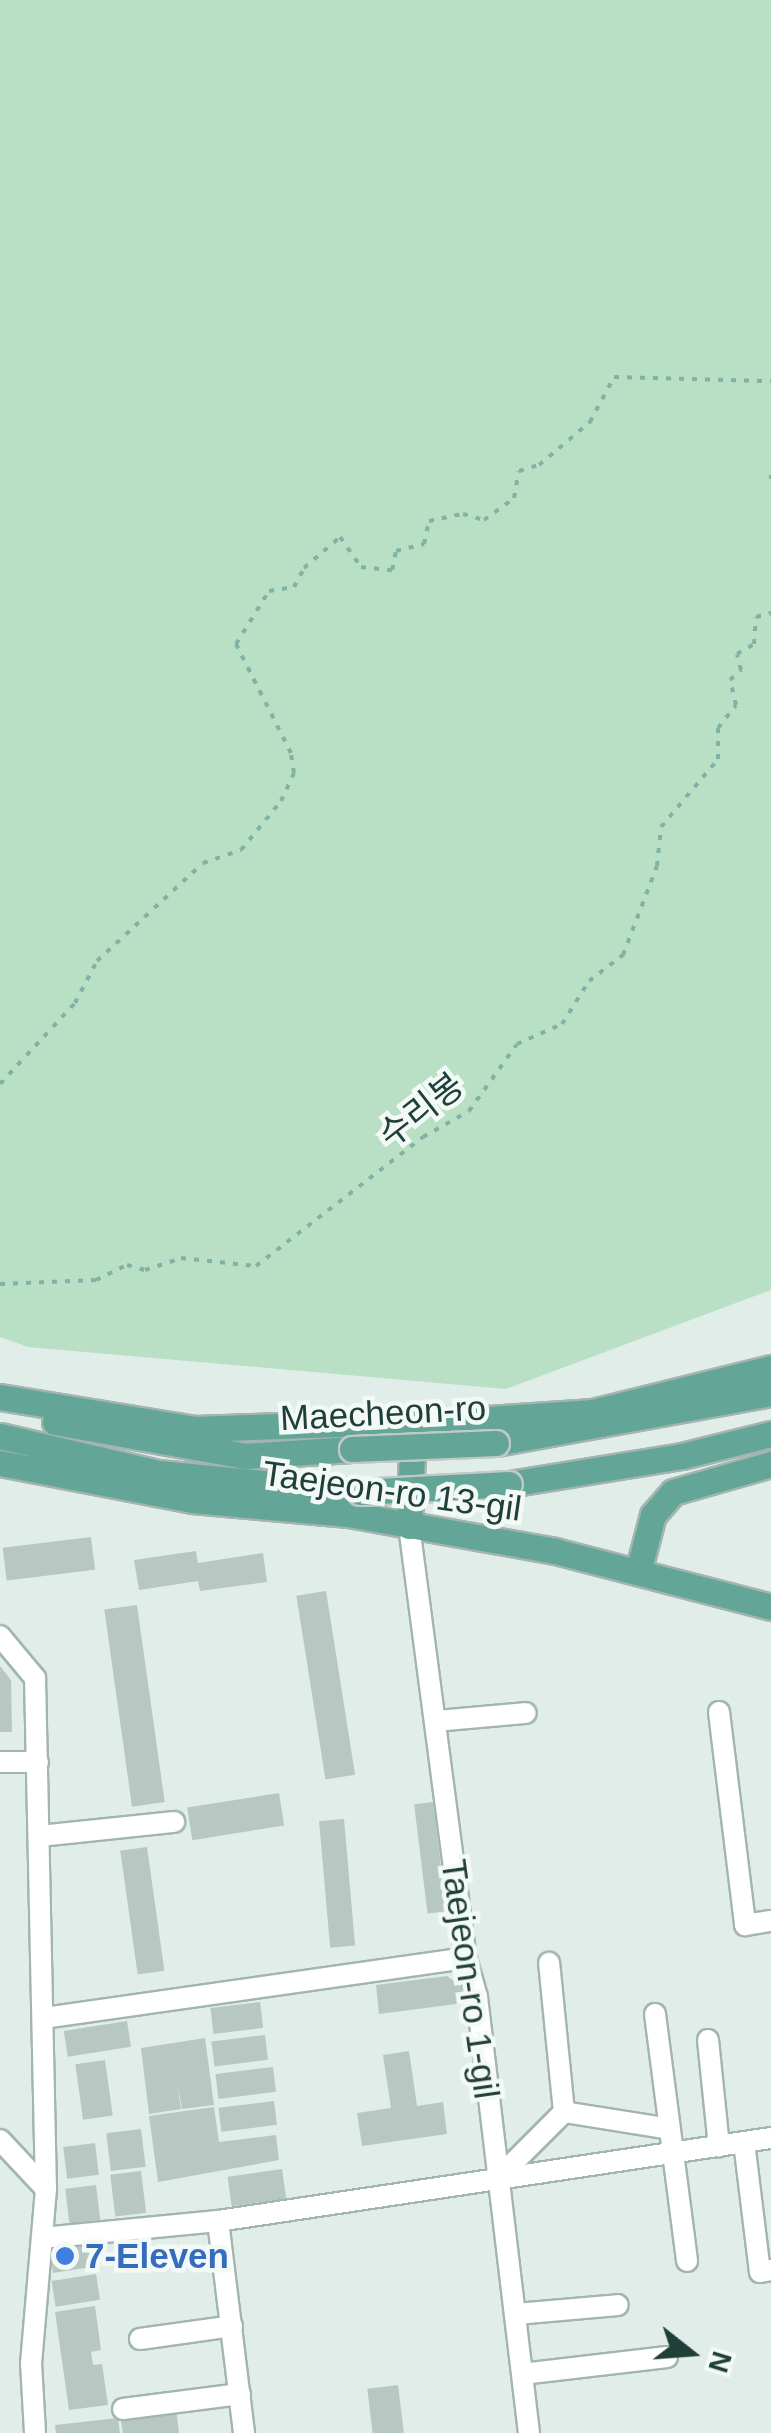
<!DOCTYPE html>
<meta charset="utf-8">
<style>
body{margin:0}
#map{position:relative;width:771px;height:2433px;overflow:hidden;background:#e1ede8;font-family:Arial,"Noto Sans KR",sans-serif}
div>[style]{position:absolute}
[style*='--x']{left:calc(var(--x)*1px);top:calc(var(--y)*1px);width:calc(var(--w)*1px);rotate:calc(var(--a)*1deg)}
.green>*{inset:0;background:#b9dfc5}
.building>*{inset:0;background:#b6c8c1;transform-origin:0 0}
.path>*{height:4px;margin-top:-2px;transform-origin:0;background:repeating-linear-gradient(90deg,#80b2a5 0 5px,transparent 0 13px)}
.roads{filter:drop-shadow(2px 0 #a3b5b0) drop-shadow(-2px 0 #a3b5b0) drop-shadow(0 2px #a3b5b0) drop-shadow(0 -2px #a3b5b0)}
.minor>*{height:20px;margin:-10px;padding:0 10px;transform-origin:10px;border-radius:10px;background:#fff}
.major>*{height:25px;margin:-12.5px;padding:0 12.5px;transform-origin:12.5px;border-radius:12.5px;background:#63a597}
.bridges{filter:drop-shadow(2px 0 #c1c9c7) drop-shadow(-2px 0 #c1c9c7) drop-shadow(0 2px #c1c9c7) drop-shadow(0 -2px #c1c9c7)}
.major-bridge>*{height:25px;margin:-12.5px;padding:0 12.5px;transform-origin:12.5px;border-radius:12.5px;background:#63a597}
.dots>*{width:28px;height:28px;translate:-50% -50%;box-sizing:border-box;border:5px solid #f2f9f6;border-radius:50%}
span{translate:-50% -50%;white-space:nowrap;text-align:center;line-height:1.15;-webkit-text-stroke:9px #f2f9f6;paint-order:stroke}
.street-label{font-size:35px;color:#203f38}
.shop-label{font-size:35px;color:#366cbe;font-weight:700}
.left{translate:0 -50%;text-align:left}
.north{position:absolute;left:641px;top:2303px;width:100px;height:100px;-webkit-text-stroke:8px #f2f9f6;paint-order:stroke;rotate:107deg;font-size:28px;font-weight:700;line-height:40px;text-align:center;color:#203f38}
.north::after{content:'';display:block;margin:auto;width:35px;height:45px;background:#203f38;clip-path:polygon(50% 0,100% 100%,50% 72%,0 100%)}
</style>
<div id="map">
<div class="green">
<div style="clip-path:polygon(0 0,771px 0,771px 1290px,506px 1389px,28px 1347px,0 1337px)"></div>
</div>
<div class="building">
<div style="left:91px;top:1537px;width:33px;height:89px;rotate:83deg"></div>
<div style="clip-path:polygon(196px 1551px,198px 1563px,263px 1553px,267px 1582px,200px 1591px,198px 1581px,139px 1590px,134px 1560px)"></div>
<div style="left:326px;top:1591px;width:186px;height:30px;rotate:81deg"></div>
<div style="left:137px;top:1605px;width:199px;height:33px;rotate:82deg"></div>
<div style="clip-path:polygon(0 1666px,11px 1680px,12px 1732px,0 1732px)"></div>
<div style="left:279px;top:1793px;width:33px;height:93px;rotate:81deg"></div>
<div style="left:433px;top:1802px;width:110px;height:19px;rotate:83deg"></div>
<div style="left:344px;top:1819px;width:127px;height:25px;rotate:85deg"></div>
<div style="left:147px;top:1847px;width:125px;height:27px;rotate:82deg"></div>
<div style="clip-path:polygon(447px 1976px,462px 1987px,464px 2003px,379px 2014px,376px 1985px)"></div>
<div style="left:260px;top:2002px;width:26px;height:50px;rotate:83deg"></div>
<div style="left:127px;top:2021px;width:26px;height:64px;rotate:81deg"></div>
<div style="left:265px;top:2035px;width:25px;height:54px;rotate:83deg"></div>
<div style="clip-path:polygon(205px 2038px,214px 2105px,182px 2109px,177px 2081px,181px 2109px,149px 2114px,141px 2048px)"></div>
<div style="clip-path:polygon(409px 2051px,417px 2106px,443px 2102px,447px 2134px,362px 2146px,357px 2113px,391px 2108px,383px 2055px)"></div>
<div style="left:105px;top:2060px;width:56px;height:30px;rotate:82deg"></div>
<div style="left:273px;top:2067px;width:25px;height:58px;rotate:83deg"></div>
<div style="left:274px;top:2101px;width:24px;height:56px;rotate:83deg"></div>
<div style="clip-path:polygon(214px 2107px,219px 2142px,276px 2135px,279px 2160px,158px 2182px,149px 2116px)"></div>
<div style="left:141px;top:2129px;width:38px;height:35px;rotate:83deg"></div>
<div style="left:95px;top:2143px;width:32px;height:32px;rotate:83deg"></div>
<div style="left:282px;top:2169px;width:30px;height:55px;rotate:82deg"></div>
<div style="left:141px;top:2171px;width:42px;height:31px;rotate:83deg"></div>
<div style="left:96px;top:2185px;width:35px;height:31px;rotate:83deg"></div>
<div style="clip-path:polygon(88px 2241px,91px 2267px,53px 2273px,51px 2255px,59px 2245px)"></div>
<div style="left:96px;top:2274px;width:26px;height:45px;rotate:81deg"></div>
<div style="clip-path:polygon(95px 2306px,101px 2350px,91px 2352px,93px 2365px,102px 2364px,108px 2405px,69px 2410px,55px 2312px)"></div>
<div style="left:398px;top:2385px;width:48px;height:31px;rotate:83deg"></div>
<div style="clip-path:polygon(176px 2409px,179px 2433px,123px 2433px,120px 2416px)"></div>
<div style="clip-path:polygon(118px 2418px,120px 2433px,56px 2433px,55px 2425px)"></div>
</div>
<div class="path">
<div style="--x:771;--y:475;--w:4;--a:90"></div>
<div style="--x:0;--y:1084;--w:110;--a:-47.2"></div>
<div style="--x:75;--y:1003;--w:47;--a:-62.4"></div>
<div style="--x:97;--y:961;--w:144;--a:-42.8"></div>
<div style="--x:203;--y:863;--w:40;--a:-18.9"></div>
<div style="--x:241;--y:850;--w:63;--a:-50.8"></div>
<div style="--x:281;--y:801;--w:31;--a:-65"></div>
<div style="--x:294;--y:773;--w:20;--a:-99"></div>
<div style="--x:291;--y:753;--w:122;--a:-116.8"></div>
<div style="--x:236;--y:644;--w:62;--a:-58.1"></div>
<div style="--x:269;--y:591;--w:25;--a:-9"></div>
<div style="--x:294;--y:587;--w:21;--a:-62"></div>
<div style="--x:304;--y:568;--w:48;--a:-40.7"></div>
<div style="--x:340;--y:537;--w:37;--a:55"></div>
<div style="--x:361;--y:567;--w:31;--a:6"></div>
<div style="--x:392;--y:570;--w:19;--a:-78"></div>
<div style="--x:396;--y:551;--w:29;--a:-14"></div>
<div style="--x:424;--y:544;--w:24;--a:-78"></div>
<div style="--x:429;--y:521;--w:35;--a:-12"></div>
<div style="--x:463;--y:514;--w:22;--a:16"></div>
<div style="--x:484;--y:520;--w:37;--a:-36"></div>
<div style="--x:514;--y:498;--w:27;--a:-80"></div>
<div style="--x:519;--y:471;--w:21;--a:-17"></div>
<div style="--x:539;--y:465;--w:67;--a:-40.1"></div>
<div style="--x:590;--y:422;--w:51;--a:-61.9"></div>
<div style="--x:614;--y:377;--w:157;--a:1.5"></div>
<div style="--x:0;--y:1284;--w:96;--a:-2.4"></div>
<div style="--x:96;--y:1280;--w:34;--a:-26"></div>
<div style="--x:127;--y:1265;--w:19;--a:16"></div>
<div style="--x:145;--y:1270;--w:38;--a:-18"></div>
<div style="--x:181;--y:1258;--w:75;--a:6.1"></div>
<div style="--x:256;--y:1266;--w:211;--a:-37.7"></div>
<div style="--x:423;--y:1137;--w:53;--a:-29.5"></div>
<div style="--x:469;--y:1111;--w:82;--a:-54.4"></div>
<div style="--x:517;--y:1044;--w:49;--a:-24"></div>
<div style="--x:562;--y:1024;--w:51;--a:-57.9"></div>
<div style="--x:589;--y:981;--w:43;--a:-37.4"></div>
<div style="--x:623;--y:955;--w:95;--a:-69.1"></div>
<div style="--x:657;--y:866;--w:39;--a:-84"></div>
<div style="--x:661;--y:827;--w:89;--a:-50"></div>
<div style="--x:718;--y:759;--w:31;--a:-90"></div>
<div style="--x:718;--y:728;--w:29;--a:-52"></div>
<div style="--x:736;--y:705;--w:26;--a:-103"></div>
<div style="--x:730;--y:680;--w:15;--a:-42"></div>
<div style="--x:741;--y:670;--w:16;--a:-104"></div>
<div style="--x:737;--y:654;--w:20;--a:-30"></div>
<div style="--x:754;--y:644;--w:27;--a:-86"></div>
<div style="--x:756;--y:617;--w:16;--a:-15"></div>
</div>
<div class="roads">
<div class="minor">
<div style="--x:409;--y:1526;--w:436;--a:82.5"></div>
<div style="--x:466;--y:1958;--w:41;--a:74.2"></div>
<div style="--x:477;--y:1997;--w:439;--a:83.2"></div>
<div style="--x:0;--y:1636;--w:55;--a:50.2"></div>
<div style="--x:35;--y:1678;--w:511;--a:88.77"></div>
<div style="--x:46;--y:2189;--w:175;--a:94.9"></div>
<div style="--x:31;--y:2363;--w:70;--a:86.7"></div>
<div style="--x:719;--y:1712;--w:215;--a:83"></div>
<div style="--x:745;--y:1925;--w:26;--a:-9"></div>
<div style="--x:436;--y:1721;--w:90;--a:-5.1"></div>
<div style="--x:0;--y:1762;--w:38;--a:0"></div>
<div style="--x:40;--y:1836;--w:135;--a:-6"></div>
<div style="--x:655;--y:2014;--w:249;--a:82.6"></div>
<div style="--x:44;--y:2018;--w:426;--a:-8.1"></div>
<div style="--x:708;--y:2040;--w:107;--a:84.1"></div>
<div style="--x:564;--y:2112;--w:107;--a:9.1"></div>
<div style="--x:0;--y:2140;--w:67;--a:46.8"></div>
<div style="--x:744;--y:2142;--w:131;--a:83"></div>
<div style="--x:760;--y:2272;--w:11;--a:-10"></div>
<div style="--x:496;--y:2180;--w:96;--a:-45"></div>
<div style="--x:564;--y:2112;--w:150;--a:-95.7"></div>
<div style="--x:218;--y:2221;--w:214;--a:83"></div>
<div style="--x:42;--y:2238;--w:177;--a:-5.5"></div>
<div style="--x:218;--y:2221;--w:559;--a:-8.54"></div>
<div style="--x:516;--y:2314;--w:102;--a:-5"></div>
<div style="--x:140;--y:2339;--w:93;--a:-8"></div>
<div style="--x:522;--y:2374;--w:146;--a:-6.7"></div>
<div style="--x:123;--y:2409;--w:118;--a:-7.3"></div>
</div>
<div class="major">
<div style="--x:0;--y:1397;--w:198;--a:9.3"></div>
<div style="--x:195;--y:1429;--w:293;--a:-2"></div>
<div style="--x:488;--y:1419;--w:105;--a:-3.8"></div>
<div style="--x:593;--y:1412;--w:183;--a:-13.9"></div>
<div style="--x:55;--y:1422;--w:193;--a:10.1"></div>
<div style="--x:245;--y:1456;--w:107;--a:-3.7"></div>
<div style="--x:0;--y:1436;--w:162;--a:13.2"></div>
<div style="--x:158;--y:1473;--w:203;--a:5.4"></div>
<div style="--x:496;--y:1443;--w:280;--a:-10.3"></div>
<div style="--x:0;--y:1463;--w:196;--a:10.9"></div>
<div style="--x:192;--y:1500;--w:157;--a:5.1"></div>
<div style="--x:348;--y:1514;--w:210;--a:10.1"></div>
<div style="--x:555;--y:1551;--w:223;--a:14.5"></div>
<div style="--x:509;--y:1484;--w:175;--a:-9.2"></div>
<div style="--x:682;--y:1456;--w:92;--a:-13.9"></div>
<div style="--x:409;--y:1526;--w:100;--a:-87.7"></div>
<div style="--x:638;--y:1572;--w:59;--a:-75.3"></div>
<div style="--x:653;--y:1515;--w:30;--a:-49"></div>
<div style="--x:673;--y:1492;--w:102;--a:-15.9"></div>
</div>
</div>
<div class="bridges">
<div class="major-bridge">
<div style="--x:352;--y:1449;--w:144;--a:-2.4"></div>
<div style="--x:360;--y:1492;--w:149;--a:-3.1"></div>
</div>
</div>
<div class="dots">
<div style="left:65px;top:2256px;background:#3f7fe0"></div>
</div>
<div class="street-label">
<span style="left:421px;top:1110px;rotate:-38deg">수리봉</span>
<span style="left:383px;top:1413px;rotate:-3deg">Maecheon-ro</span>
<span style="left:392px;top:1491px;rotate:8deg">Taejeon-ro 13-gil</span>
<span style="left:470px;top:1979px;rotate:82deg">Taejeon-ro 1-gil</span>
</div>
<div class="shop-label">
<span class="left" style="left:85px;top:2256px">7-Eleven</span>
</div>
<div class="north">N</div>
</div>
